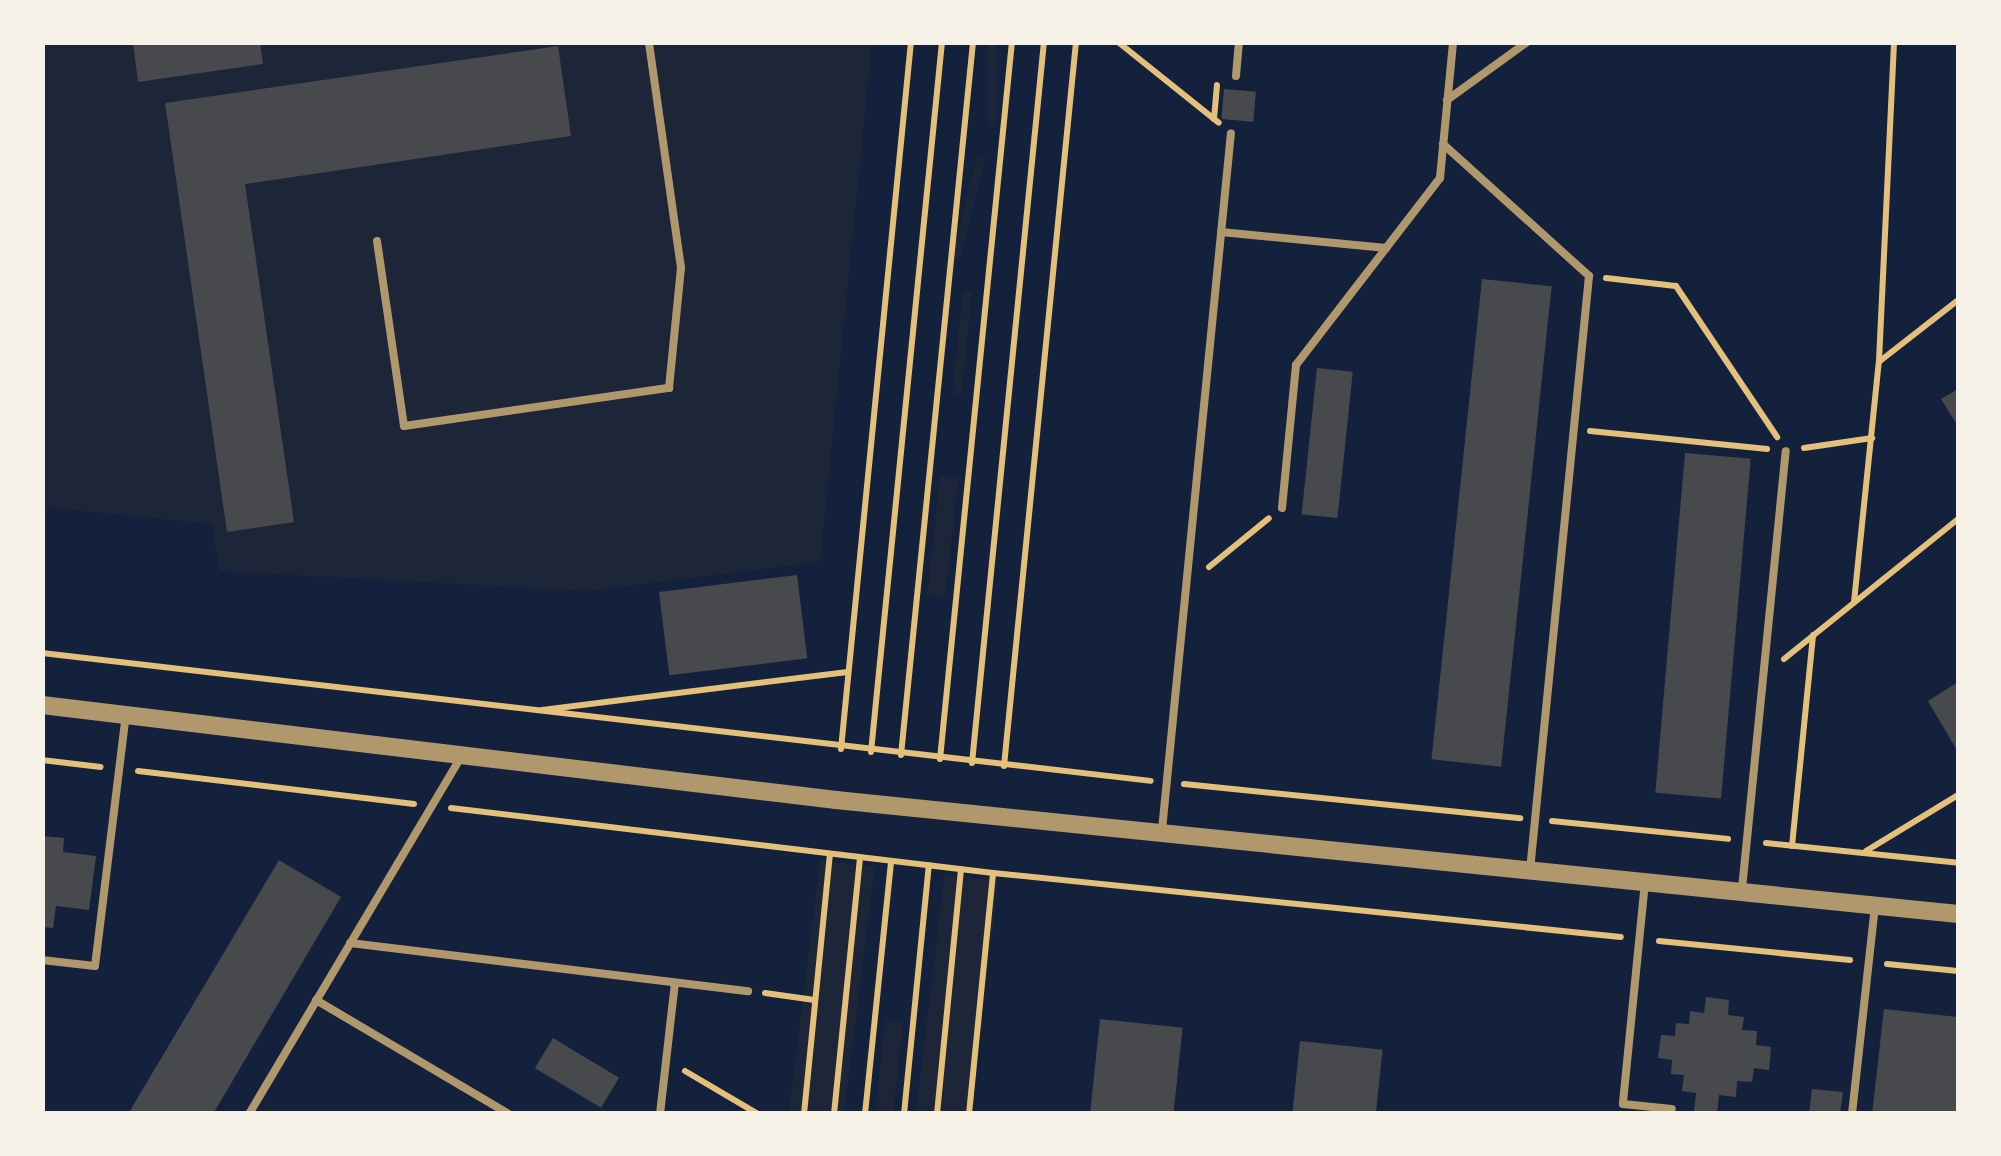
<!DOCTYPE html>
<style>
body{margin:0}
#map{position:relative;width:2001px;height:1156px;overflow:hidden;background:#14213d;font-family:"Source Sans 3",sans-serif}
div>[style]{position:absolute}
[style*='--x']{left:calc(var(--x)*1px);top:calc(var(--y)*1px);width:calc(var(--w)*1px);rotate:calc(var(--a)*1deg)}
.green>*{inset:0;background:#1d2539;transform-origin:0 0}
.building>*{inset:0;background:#48494c;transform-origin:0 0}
.path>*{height:6px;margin:-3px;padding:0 3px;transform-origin:3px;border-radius:3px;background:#e5c07b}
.service>*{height:8px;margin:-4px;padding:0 4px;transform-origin:4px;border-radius:4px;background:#b1986c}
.tertiary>*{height:18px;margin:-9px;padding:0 9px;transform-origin:9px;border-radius:9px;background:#b1986c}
span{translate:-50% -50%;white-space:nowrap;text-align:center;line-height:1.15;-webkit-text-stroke:10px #f6f1e7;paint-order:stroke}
.frame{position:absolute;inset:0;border:45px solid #f6f1e7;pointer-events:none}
</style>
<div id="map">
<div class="green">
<div style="clip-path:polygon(42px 43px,872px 43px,820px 562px,588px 591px,219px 571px,212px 524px,43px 507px)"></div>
<div style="left:988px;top:43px;width:8px;height:84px"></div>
<div style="left:977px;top:156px;width:8px;height:105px;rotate:14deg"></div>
<div style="left:963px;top:291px;width:9px;height:104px;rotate:6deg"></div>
<div style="left:940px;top:476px;width:18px;height:120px;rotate:6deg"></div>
<div style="left:820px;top:860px;width:55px;height:255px;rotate:7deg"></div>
<div style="left:945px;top:874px;width:54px;height:241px;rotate:7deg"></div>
<div style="left:885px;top:1020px;width:18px;height:93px;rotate:6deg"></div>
</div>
<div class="building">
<div style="clip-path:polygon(133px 42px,260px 42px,263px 64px,138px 82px)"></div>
<div style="clip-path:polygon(558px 46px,571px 136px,245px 184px,294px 522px,227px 532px,165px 103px)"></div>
<div style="left:1224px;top:89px;width:32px;height:30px;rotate:5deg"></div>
<div style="left:1482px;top:279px;width:70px;height:483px;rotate:6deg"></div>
<div style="left:1317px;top:368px;width:36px;height:147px;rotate:6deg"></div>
<div style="clip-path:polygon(1958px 389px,1958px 426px,1941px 399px)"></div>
<div style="left:1685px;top:453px;width:66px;height:341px;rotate:5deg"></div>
<div style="left:797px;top:575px;width:84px;height:139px;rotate:83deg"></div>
<div style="clip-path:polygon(1958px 682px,1958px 752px,1928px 701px)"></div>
<div style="clip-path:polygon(42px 836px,64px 838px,63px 852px,96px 856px,89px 910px,56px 906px,53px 928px,42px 927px)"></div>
<div style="clip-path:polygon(279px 860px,341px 897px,213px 1114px,128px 1114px)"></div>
<div style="clip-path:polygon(1706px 997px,1729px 1000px,1728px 1015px,1744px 1017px,1742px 1030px,1757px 1031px,1756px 1045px,1771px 1047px,1769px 1070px,1754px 1068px,1752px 1082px,1737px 1081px,1736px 1097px,1719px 1095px,1717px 1114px,1694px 1111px,1696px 1093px,1682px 1091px,1684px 1075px,1671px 1074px,1672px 1060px,1658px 1058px,1661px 1035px,1675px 1036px,1676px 1023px,1689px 1024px,1690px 1011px,1704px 1013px)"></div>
<div style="clip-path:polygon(1884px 1009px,1958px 1017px,1958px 1114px,1872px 1114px)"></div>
<div style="left:1100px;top:1019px;width:83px;height:96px;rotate:6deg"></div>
<div style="left:553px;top:1038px;width:77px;height:35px;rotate:31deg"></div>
<div style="left:1300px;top:1041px;width:83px;height:73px;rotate:6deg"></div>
<div style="clip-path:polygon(1812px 1089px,1843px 1092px,1840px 1114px,1809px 1114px)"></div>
</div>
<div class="path">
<div style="--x:1118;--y:42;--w:129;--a:38.7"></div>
<div style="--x:1214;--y:119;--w:34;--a:-85"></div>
<div style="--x:1606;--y:278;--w:70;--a:6.5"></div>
<div style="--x:1676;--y:286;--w:182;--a:56.2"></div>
<div style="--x:1880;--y:361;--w:99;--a:-38"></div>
<div style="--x:1590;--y:431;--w:178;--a:5.8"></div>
<div style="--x:1804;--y:448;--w:69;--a:-8.4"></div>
<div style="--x:1209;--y:567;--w:77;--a:-39.2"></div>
<div style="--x:1854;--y:602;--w:242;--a:-84.1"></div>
<div style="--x:1879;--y:361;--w:319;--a:-87.3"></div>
<div style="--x:42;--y:653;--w:1116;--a:6.58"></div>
<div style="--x:1784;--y:659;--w:223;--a:-38.8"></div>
<div style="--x:542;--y:710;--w:308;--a:-7.1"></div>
<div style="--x:841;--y:749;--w:710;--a:-84.35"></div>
<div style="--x:871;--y:752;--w:714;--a:-84.29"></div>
<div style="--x:901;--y:755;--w:717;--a:-84.23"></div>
<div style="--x:940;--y:759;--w:721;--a:-84.27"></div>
<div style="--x:42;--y:760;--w:59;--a:6.8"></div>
<div style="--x:972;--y:763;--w:725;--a:-84.3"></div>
<div style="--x:1004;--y:766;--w:728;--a:-84.32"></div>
<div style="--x:138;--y:771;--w:278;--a:6.8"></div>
<div style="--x:1184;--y:784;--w:338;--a:5.8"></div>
<div style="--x:451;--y:808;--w:546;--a:6.84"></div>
<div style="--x:993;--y:873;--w:631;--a:5.82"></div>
<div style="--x:1552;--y:821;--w:177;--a:5.8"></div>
<div style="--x:1766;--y:843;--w:193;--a:5.9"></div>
<div style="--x:1792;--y:846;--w:212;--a:-84.3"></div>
<div style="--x:1866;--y:851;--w:108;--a:-31.3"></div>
<div style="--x:1659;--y:941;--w:192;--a:5.7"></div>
<div style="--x:1887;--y:964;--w:71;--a:5.6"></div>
<div style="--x:765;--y:993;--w:50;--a:8"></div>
<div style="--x:685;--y:1071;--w:85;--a:30.5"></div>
<div style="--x:804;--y:1114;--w:261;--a:-84.3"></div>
<div style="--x:834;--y:1114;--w:258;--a:-84.2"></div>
<div style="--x:865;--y:1114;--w:254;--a:-84.1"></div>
<div style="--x:904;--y:1114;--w:250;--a:-84.3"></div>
<div style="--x:937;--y:1114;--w:246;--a:-84.4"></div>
<div style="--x:969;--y:1114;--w:242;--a:-84.3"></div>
</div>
<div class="service">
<div style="--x:1236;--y:76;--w:34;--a:-85"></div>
<div style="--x:1447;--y:100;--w:99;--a:-35.9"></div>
<div style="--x:1443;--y:144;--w:197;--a:42.1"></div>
<div style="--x:1589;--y:276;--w:597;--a:95.67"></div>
<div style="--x:1221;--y:232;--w:166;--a:5.5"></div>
<div style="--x:377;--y:241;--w:187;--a:81.7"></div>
<div style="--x:404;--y:426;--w:268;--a:-8.2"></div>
<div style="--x:669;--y:388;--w:121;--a:-84.3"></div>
<div style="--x:681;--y:268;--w:228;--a:-98.1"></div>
<div style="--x:1282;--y:508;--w:144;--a:-84.4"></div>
<div style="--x:1296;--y:365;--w:236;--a:-52.4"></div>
<div style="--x:1440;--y:178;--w:137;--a:-84.5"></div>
<div style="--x:1162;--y:830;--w:700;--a:-84.35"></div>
<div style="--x:1645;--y:882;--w:223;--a:95.7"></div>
<div style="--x:1623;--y:1104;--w:49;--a:5.8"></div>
<div style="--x:1742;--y:889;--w:440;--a:-84.3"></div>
<div style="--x:350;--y:943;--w:401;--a:6.9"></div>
<div style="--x:42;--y:960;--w:53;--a:6.5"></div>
<div style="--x:95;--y:966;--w:253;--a:-83"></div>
<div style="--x:316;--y:1000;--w:224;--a:30.6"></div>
<div style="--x:249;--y:1114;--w:415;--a:-59.3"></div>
<div style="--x:660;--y:1114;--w:132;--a:-83.5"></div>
<div style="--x:1852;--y:1114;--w:210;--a:-83.7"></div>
</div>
<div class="tertiary">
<div style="--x:42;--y:705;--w:800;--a:6.82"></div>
<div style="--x:836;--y:800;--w:1128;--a:5.8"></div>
</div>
<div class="frame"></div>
</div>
